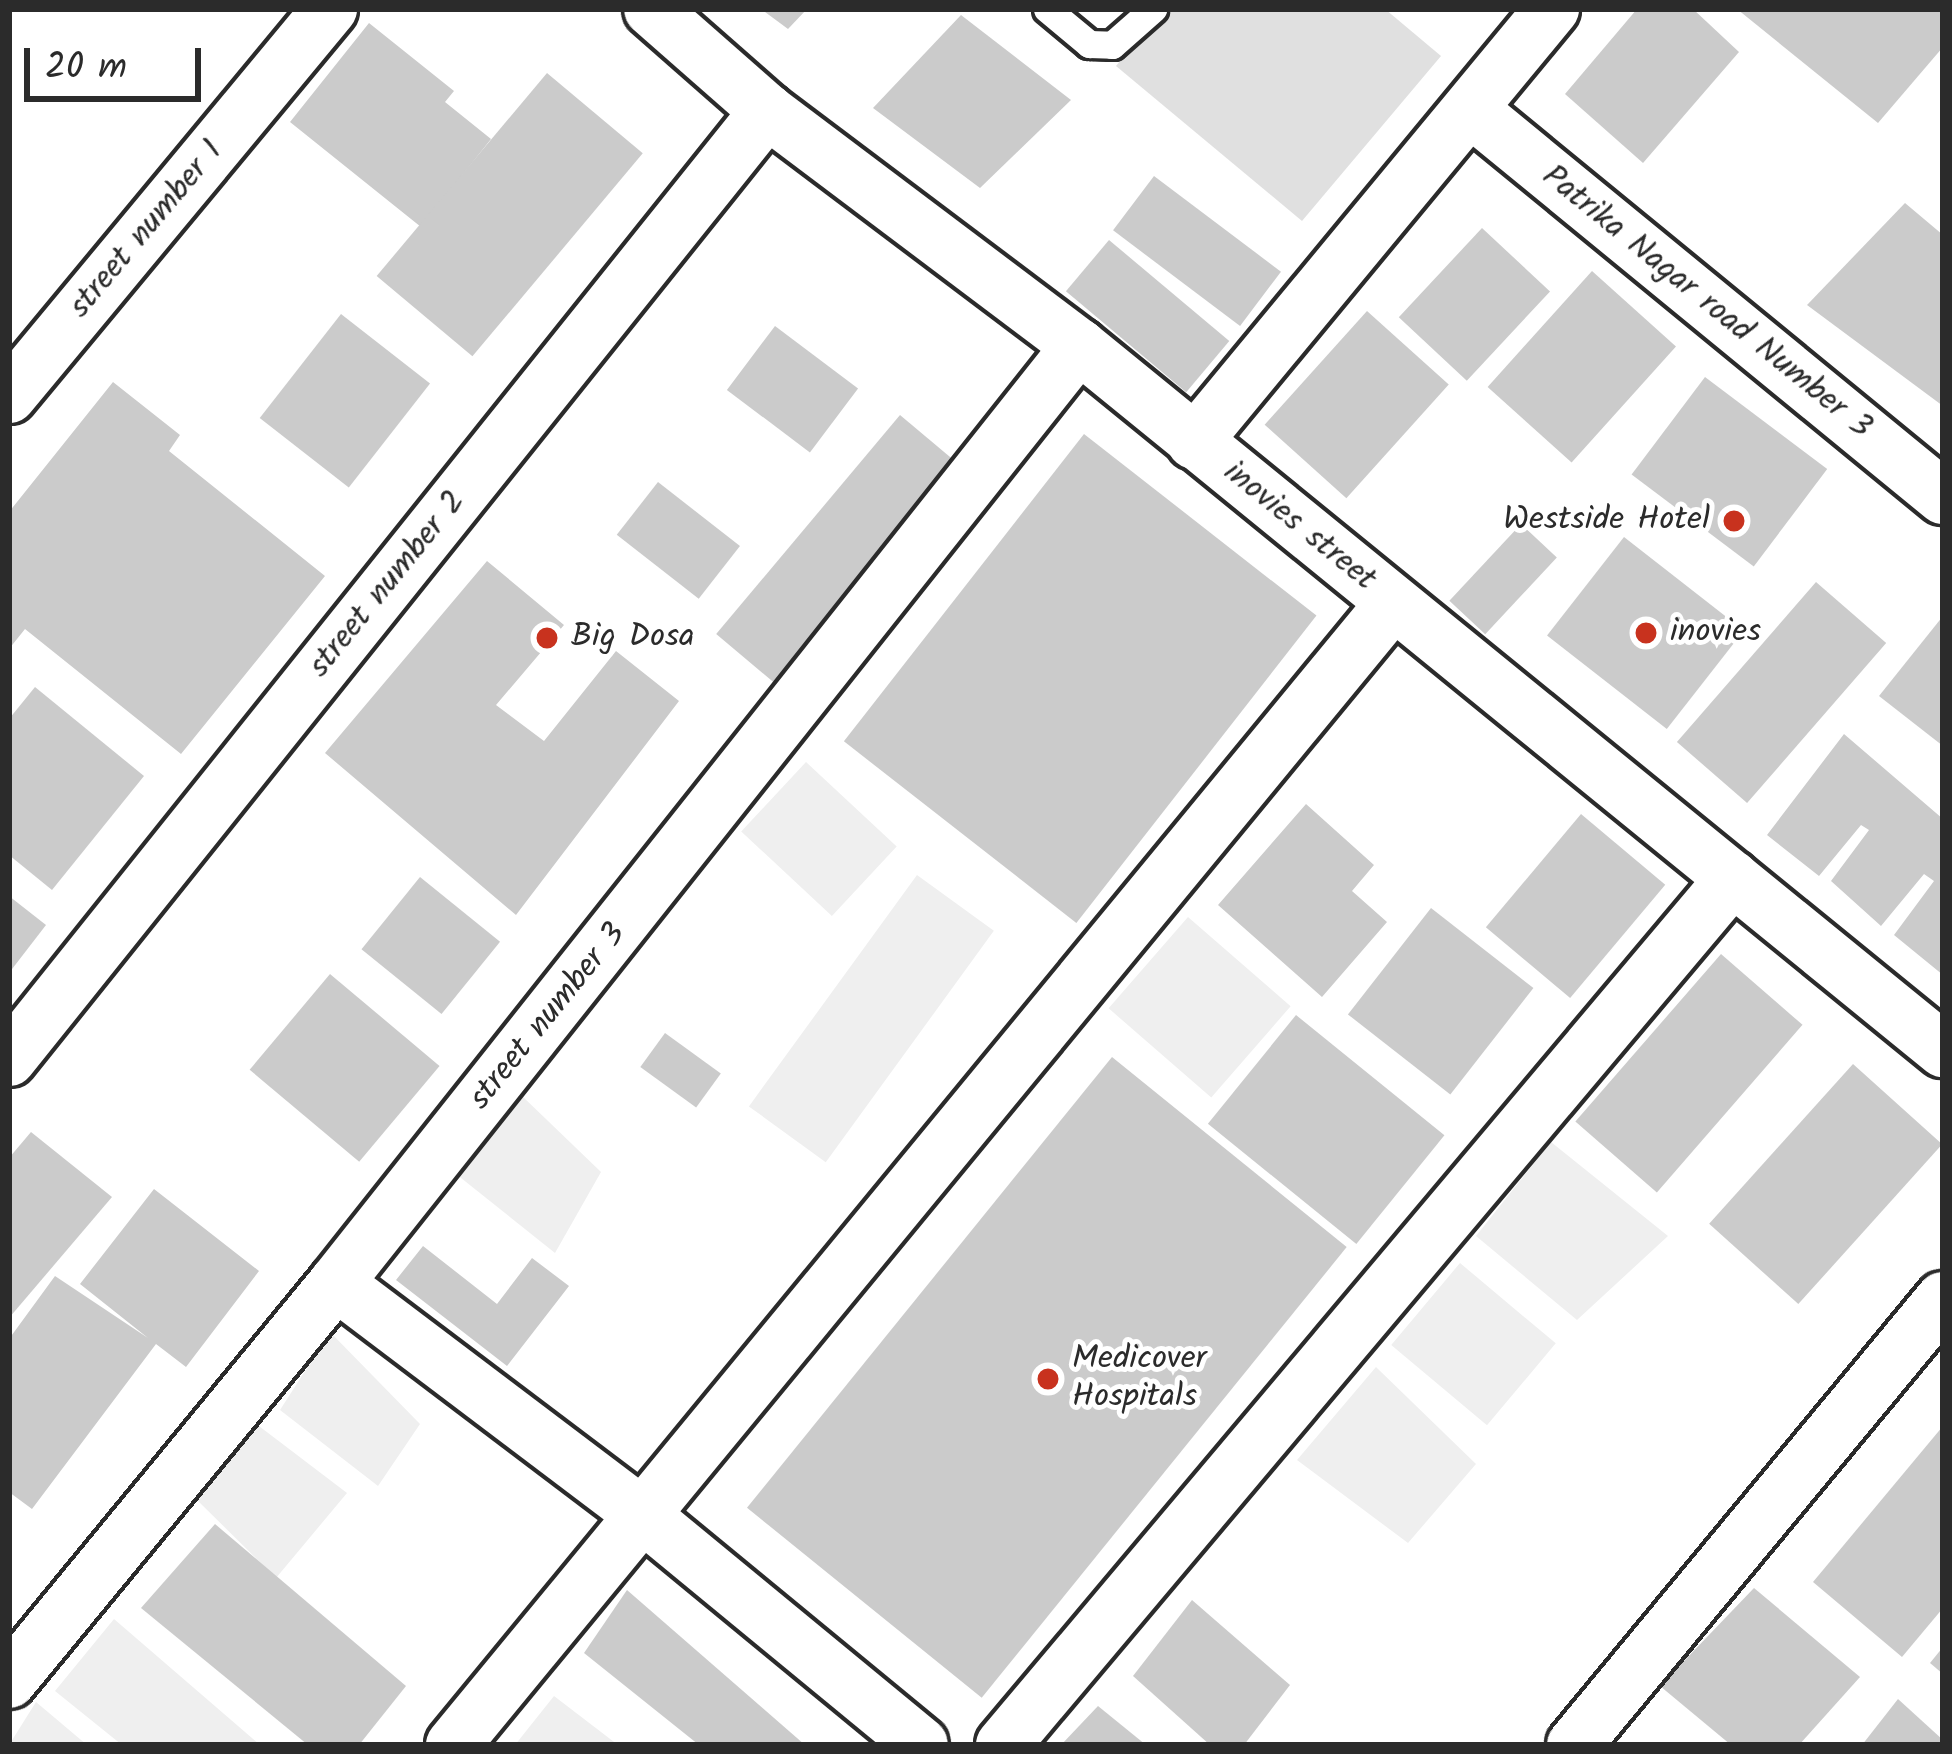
<!DOCTYPE html>
<style>
body{margin:0}
#map{position:relative;width:1952px;height:1754px;overflow:hidden;background:#fff;font-family:Kalam,sans-serif}
div>[style]{position:absolute}
[style*='--x']{left:calc(var(--x)*1px);top:calc(var(--y)*1px);width:calc(var(--w)*1px);rotate:calc(var(--a)*1deg)}
.built>*{inset:0;background:#efefef;transform-origin:0 0}
.green>*{inset:0;background:#e0e0e0}
.building>*{inset:0;background:#cbcbcb;transform-origin:0 0}
.roads{filter:drop-shadow(3px 0 #2b2b2b) drop-shadow(-3px 0 #2b2b2b) drop-shadow(0 3px #2b2b2b) drop-shadow(0 -3px #2b2b2b)}
.lane>*{height:27px;margin:-13.5px;padding:0 13.5px;transform-origin:13.5px;border-radius:13.5px;background:#fff}
.street>*{height:54px;margin:-27px;padding:0 27px;transform-origin:27px;border-radius:27px;background:#fff}
.dots>*{width:33px;height:33px;translate:-50% -50%;box-sizing:border-box;border:6px solid #fff;border-radius:50%}
span{translate:-50% -50%;white-space:nowrap;text-align:center;line-height:1.15;-webkit-text-stroke:10px #fff;paint-order:stroke}
.street-label{font-size:33px;color:#2b2b2b}
.poi-label{font-size:33px;color:#2b2b2b}
.right{translate:-100% -50%;text-align:right}
.left{translate:0 -50%;text-align:left}
.frame{position:absolute;inset:0;border:12px solid #2b2b2b;pointer-events:none}
.scale{position:absolute;left:24px;top:48px;width:177px;height:54px;box-sizing:border-box;border:6px solid #2b2b2b;border-top:0;padding-left:15px;font-size:36px;line-height:42px;white-space:nowrap;color:#2b2b2b;-webkit-text-stroke:9px #fff;paint-order:stroke}
</style>
<div id="map">
<div class="built">
<div style="left:806px;top:762px;width:124px;height:95px;rotate:43deg"></div>
<div style="left:917px;top:875px;width:95px;height:286px;rotate:36deg"></div>
<div style="left:1188px;top:917px;width:136px;height:121px;rotate:41deg"></div>
<div style="clip-path:polygon(521px 1095px,601px 1172px,555px 1253px,456px 1174px)"></div>
<div style="clip-path:polygon(1551px 1142px,1668px 1236px,1577px 1320px,1476px 1236px)"></div>
<div style="left:1460px;top:1263px;width:125px;height:107px;rotate:40deg"></div>
<div style="clip-path:polygon(330px 1332px,420px 1424px,378px 1486px,280px 1410px)"></div>
<div style="clip-path:polygon(1376px 1367px,1476px 1464px,1408px 1543px,1297px 1460px)"></div>
<div style="clip-path:polygon(255px 1423px,347px 1493px,276px 1578px,195px 1498px)"></div>
<div style="clip-path:polygon(114px 1619px,260px 1745px,122px 1745px,55px 1691px)"></div>
<div style="clip-path:polygon(554px 1696px,618px 1745px,515px 1745px)"></div>
<div style="clip-path:polygon(36px 1702px,87px 1745px,9px 1745px)"></div>
</div>
<div class="green">
<div style="clip-path:polygon(1163px 9px,1385px 9px,1441px 56px,1302px 221px,1116px 66px)"></div>
</div>
<div class="building">
<div style="clip-path:polygon(761px 9px,807px 9px,788px 29px)"></div>
<div style="clip-path:polygon(1637px 9px,1693px 9px,1739px 52px,1643px 163px,1565px 94px)"></div>
<div style="clip-path:polygon(1737px 9px,1943px 9px,1943px 47px,1878px 123px)"></div>
<div style="clip-path:polygon(961px 15px,1071px 100px,980px 188px,873px 108px)"></div>
<div style="clip-path:polygon(369px 23px,454px 91px,445px 102px,491px 139px,421px 227px,290px 122px)"></div>
<div style="left:547px;top:73px;width:125px;height:265px;rotate:40deg"></div>
<div style="left:1154px;top:176px;width:159px;height:68px;rotate:37deg"></div>
<div style="clip-path:polygon(1905px 203px,1943px 235px,1943px 406px,1807px 305px)"></div>
<div style="left:1482px;top:228px;width:93px;height:122px;rotate:43deg"></div>
<div style="left:1109px;top:240px;width:157px;height:67px;rotate:40deg"></div>
<div style="left:1592px;top:271px;width:113px;height:156px;rotate:42deg"></div>
<div style="left:1367px;top:311px;width:110px;height:153px;rotate:42deg"></div>
<div style="left:341px;top:314px;width:113px;height:132px;rotate:38deg"></div>
<div style="left:775px;top:326px;width:104px;height:80px;rotate:37deg"></div>
<div style="left:1705px;top:377px;width:153px;height:122px;rotate:37deg"></div>
<div style="clip-path:polygon(113px 382px,180px 435px,169px 451px,325px 576px,181px 754px,25px 629px,9px 649px,9px 512px)"></div>
<div style="left:900px;top:415px;width:91px;height:286px;rotate:40deg"></div>
<div style="left:1084px;top:434px;width:295px;height:390px;rotate:38deg"></div>
<div style="left:658px;top:482px;width:104px;height:67px;rotate:38deg"></div>
<div style="left:1521px;top:524px;width:49px;height:105px;rotate:43deg"></div>
<div style="left:1624px;top:537px;width:152px;height:125px;rotate:38deg"></div>
<div style="clip-path:polygon(487px 561px,564px 625px,496px 705px,544px 741px,616px 651px,679px 701px,516px 915px,325px 753px)"></div>
<div style="left:1816px;top:582px;width:93px;height:212px;rotate:41deg"></div>
<div style="clip-path:polygon(1943px 616px,1943px 746px,1879px 696px)"></div>
<div style="clip-path:polygon(35px 687px,144px 776px,52px 890px,9px 855px,9px 719px)"></div>
<div style="clip-path:polygon(1844px 734px,1943px 819px,1943px 975px,1894px 935px,1934px 881px,1924px 874px,1881px 926px,1831px 881px,1869px 830px,1861px 825px,1819px 876px,1767px 835px)"></div>
<div style="clip-path:polygon(1306px 804px,1374px 865px,1352px 891px,1387px 922px,1322px 997px,1218px 905px)"></div>
<div style="left:1581px;top:814px;width:110px;height:148px;rotate:40deg"></div>
<div style="left:420px;top:877px;width:103px;height:93px;rotate:39deg"></div>
<div style="clip-path:polygon(9px 896px,46px 925px,9px 973px)"></div>
<div style="left:1431px;top:908px;width:130px;height:135px;rotate:38deg"></div>
<div style="left:1721px;top:954px;width:108px;height:222px;rotate:41deg"></div>
<div style="left:330px;top:974px;width:143px;height:125px;rotate:40deg"></div>
<div style="left:1296px;top:1015px;width:191px;height:140px;rotate:39deg"></div>
<div style="left:665px;top:1033px;width:69px;height:42px;rotate:36deg"></div>
<div style="left:1112px;top:1057px;width:302px;height:580px;rotate:39deg"></div>
<div style="left:1853px;top:1064px;width:120px;height:215px;rotate:42deg"></div>
<div style="clip-path:polygon(31px 1132px,112px 1197px,9px 1318px,9px 1158px)"></div>
<div style="clip-path:polygon(154px 1189px,259px 1271px,186px 1367px,156px 1344px,32px 1509px,9px 1492px,9px 1339px,55px 1276px,148px 1338px,80px 1284px)"></div>
<div style="clip-path:polygon(423px 1246px,497px 1304px,532px 1258px,569px 1286px,507px 1366px,396px 1280px)"></div>
<div style="clip-path:polygon(1943px 1426px,1943px 1608px,1902px 1657px,1813px 1582px)"></div>
<div style="clip-path:polygon(215px 1524px,406px 1686px,359px 1745px,308px 1745px,141px 1608px)"></div>
<div style="clip-path:polygon(1754px 1588px,1860px 1677px,1799px 1745px,1731px 1745px,1660px 1686px)"></div>
<div style="clip-path:polygon(627px 1590px,805px 1745px,699px 1745px,584px 1653px)"></div>
<div style="clip-path:polygon(1192px 1600px,1290px 1685px,1244px 1745px,1210px 1745px,1133px 1676px)"></div>
<div style="clip-path:polygon(1943px 1647px,1943px 1674px,1930px 1663px)"></div>
<div style="clip-path:polygon(1898px 1699px,1943px 1740px,1943px 1745px,1862px 1745px)"></div>
<div style="clip-path:polygon(1098px 1706px,1146px 1745px,1061px 1745px)"></div>
</div>
<div class="roads">
<div class="lane">
<div style="--x:1047;--y:9;--w:55;--a:39.8"></div>
<div style="--x:1089;--y:44;--w:23;--a:2"></div>
<div style="--x:1112;--y:45;--w:55;--a:-41.3"></div>
</div>
<div class="street">
<div style="--x:651;--y:9;--w:154;--a:41.3"></div>
<div style="--x:767;--y:111;--w:391;--a:37"></div>
<div style="--x:1079;--y:346;--w:1115;--a:39.17"></div>
<div style="--x:1470;--y:109;--w:612;--a:39.36"></div>
<div style="--x:9;--y:396;--w:503;--a:-50.33"></div>
<div style="--x:1194;--y:442;--w:562;--a:-50.42"></div>
<div style="--x:9;--y:1059;--w:1214;--a:-51.35"></div>
<div style="--x:336;--y:1283;--w:381;--a:37.1"></div>
<div style="--x:640;--y:1513;--w:364;--a:39.5"></div>
<div style="--x:9;--y:1681;--w:515;--a:-50.59"></div>
<div style="--x:336;--y:1283;--w:1196;--a:-51.59"></div>
<div style="--x:453;--y:1745;--w:1479;--a:-50.54"></div>
<div style="--x:1003;--y:1745;--w:1133;--a:-49.9"></div>
<div style="--x:1574;--y:1745;--w:579;--a:-50.4"></div>
</div>
</div>
<div class="dots">
<div style="left:1734px;top:521px;background:#c8321e"></div>
<div style="left:1646px;top:633px;background:#c8321e"></div>
<div style="left:547px;top:638px;background:#c8321e"></div>
<div style="left:1048px;top:1379px;background:#c8321e"></div>
</div>
<div class="street-label">
<span style="left:147px;top:230px;rotate:-50deg">street number 1</span>
<span style="left:1706px;top:303px;rotate:39deg">Patrika Nagar road Number 3</span>
<span style="left:1299px;top:527px;rotate:39deg">inovies street</span>
<span style="left:388px;top:585px;rotate:-51deg">street number 2</span>
<span style="left:548px;top:1017px;rotate:-51deg">street number 3</span>
</div>
<div class="poi-label">
<span class="right" style="left:1710px;top:521px">Westside Hotel</span>
<span class="left" style="left:1670px;top:633px">inovies</span>
<span class="left" style="left:571px;top:638px">Big Dosa</span>
<span class="left" style="left:1072px;top:1379px">Medicover<br>Hospitals</span>
</div>
<div class="frame"></div>
<div class="scale">20 m</div>
</div>
